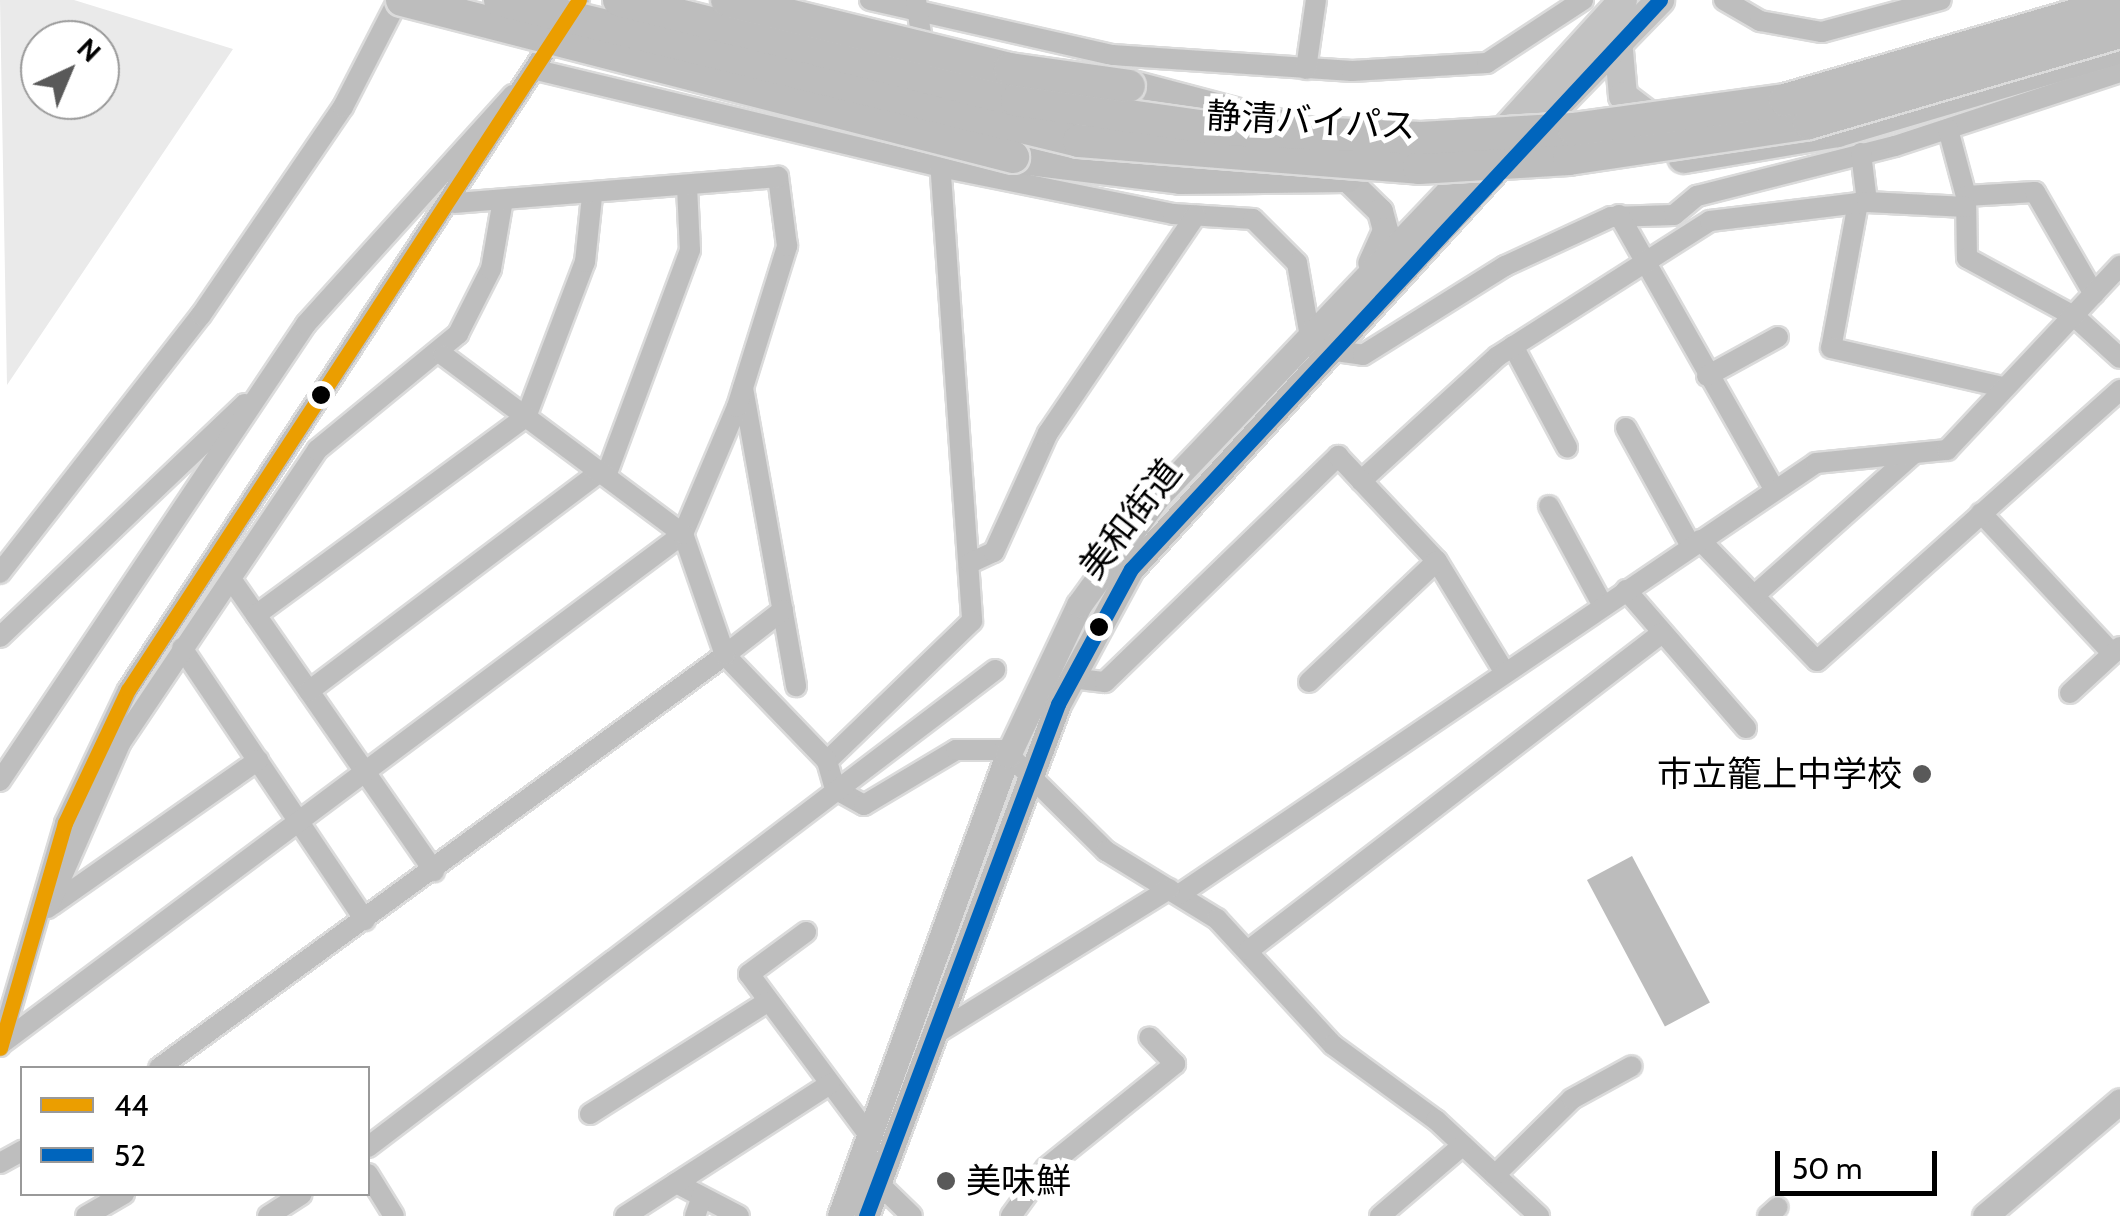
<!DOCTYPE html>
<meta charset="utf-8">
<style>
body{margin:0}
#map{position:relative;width:2120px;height:1216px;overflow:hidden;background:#fff;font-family:Cabin,"Noto Sans JP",sans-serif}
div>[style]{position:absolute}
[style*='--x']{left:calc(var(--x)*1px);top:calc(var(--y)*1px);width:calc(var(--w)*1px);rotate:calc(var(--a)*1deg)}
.green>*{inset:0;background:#eaeaea}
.water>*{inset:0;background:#bcbcbc;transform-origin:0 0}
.roads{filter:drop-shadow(2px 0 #dbdbdb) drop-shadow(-2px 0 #dbdbdb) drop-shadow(0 2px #dbdbdb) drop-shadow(0 -2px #dbdbdb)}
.minor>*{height:20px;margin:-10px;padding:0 10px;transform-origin:10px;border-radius:10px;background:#bebebe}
.tertiary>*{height:25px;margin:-12.5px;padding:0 12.5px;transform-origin:12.5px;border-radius:12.5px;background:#bebebe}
.secondary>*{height:28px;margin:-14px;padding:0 14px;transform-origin:14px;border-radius:14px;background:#c2c2c2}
.trunk>*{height:32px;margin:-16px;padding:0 16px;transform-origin:16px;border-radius:16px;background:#bdbdbd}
.bridges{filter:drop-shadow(2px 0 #dbdbdb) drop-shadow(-2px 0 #dbdbdb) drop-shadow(0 2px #dbdbdb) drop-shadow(0 -2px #dbdbdb)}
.trunk-bridge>*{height:32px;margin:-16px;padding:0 16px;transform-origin:16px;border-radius:16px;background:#bdbdbd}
.bus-1>*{height:15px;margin:-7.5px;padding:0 7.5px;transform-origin:7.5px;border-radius:7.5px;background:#eb9e00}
.bus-2>*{height:15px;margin:-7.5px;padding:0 7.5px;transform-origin:7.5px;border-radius:7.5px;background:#0065bd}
.dots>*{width:28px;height:28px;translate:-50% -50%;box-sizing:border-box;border:5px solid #fff;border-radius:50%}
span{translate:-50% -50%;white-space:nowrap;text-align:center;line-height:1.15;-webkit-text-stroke:10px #fff;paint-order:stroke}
.street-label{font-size:35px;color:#000}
.poi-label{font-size:35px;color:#000}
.right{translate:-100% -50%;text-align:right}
.left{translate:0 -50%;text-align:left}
.legend{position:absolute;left:20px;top:1066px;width:350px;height:130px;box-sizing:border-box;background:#fff;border:2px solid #999;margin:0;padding:12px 18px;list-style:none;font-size:30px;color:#000}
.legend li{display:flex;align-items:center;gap:20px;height:50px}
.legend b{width:50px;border:2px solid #999}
.north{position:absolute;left:20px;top:20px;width:100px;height:100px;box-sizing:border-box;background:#fff;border:2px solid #999;border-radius:50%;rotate:44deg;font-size:28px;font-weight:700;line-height:40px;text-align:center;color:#000}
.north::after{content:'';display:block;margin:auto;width:35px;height:45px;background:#595959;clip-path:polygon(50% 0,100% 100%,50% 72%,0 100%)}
.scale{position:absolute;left:1775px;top:1151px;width:162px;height:45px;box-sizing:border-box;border:5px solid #000;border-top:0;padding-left:12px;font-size:30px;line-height:35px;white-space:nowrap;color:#000;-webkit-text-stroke:8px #fff;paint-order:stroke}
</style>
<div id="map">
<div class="green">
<div style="clip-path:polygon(evenodd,0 0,74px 0,233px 49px,7px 385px,0 0,40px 40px,100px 40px,100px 100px,40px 100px,40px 40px)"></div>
</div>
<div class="water">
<div style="left:1632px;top:856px;width:166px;height:51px;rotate:62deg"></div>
</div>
<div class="roads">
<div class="minor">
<div style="--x:870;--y:0;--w:248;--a:12.8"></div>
<div style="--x:1112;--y:55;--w:241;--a:3.8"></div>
<div style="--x:1352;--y:71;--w:135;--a:-3.4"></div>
<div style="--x:1487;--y:63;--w:115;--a:-33.3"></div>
<div style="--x:916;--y:0;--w:55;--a:81.6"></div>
<div style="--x:1724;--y:0;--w:42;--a:30.3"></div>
<div style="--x:1760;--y:21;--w:63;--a:10.1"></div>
<div style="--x:1822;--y:32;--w:123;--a:-15.1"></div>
<div style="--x:1306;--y:69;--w:70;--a:-81.8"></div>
<div style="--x:537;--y:70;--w:420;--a:13.5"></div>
<div style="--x:945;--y:168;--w:233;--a:11.4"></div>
<div style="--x:1173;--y:214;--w:80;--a:3.6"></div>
<div style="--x:1253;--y:219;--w:62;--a:45"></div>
<div style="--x:1297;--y:263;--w:69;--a:80"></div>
<div style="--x:1309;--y:331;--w:28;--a:44"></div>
<div style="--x:1329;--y:350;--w:34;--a:8"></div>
<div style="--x:1363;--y:355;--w:168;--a:-32.1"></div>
<div style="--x:1505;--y:266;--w:117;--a:-24.8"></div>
<div style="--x:1611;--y:217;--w:63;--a:-1.8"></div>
<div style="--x:1674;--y:215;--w:30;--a:-40"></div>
<div style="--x:1697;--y:196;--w:204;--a:-14.2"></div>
<div style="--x:1895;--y:146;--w:237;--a:-18.2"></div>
<div style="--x:1948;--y:129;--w:69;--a:75"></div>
<div style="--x:1966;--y:196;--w:62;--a:89.1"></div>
<div style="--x:1967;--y:258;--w:122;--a:28.5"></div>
<div style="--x:2074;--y:316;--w:62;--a:42.4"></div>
<div style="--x:938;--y:132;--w:490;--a:86"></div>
<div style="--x:972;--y:621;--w:202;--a:136"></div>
<div style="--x:827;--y:761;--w:29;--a:74"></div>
<div style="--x:835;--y:789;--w:33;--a:29"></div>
<div style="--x:864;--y:805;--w:107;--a:-30.9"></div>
<div style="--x:956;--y:750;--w:48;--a:0"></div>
<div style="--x:1004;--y:750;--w:144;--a:44.7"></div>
<div style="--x:1106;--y:851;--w:130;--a:31.5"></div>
<div style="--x:1217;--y:919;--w:171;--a:47.4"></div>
<div style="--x:1333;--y:1045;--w:127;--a:36.1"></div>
<div style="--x:1436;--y:1120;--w:141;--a:43"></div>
<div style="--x:1861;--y:153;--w:49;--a:83"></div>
<div style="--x:1966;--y:196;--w:69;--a:-3.3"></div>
<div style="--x:2035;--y:192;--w:118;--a:60"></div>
<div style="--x:1858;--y:203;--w:147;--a:100.5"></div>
<div style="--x:1831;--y:348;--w:176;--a:12.8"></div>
<div style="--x:1619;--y:215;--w:315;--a:60.5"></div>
<div style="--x:1513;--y:346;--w:115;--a:61.9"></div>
<div style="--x:1707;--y:376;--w:81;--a:-28.8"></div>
<div style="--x:743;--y:388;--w:303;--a:79.9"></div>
<div style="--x:1626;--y:428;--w:135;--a:61.2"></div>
<div style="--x:606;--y:476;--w:241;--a:-69.6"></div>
<div style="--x:690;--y:250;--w:63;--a:-92.7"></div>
<div style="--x:1361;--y:481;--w:185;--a:-42.4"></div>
<div style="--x:1498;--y:356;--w:251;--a:-32.5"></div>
<div style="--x:1710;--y:221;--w:158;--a:-6.9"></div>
<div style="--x:1867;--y:202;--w:99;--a:2.9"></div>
<div style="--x:1549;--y:506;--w:114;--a:61.6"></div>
<div style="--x:1981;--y:513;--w:192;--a:46.9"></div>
<div style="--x:1700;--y:540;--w:168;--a:46"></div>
<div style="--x:1817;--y:661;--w:407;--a:-41.8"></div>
<div style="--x:970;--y:563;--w:26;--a:-25"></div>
<div style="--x:994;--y:552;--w:131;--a:-65.6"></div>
<div style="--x:1048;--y:433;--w:263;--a:-55.8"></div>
<div style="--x:0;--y:573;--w:327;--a:-52.1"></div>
<div style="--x:201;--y:315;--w:252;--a:-55.7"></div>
<div style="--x:343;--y:107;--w:120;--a:-62.8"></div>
<div style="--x:231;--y:579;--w:356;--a:55.2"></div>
<div style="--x:1626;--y:590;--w:183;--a:49"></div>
<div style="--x:1756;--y:594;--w:209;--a:-41.7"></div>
<div style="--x:783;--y:610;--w:73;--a:142.2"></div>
<div style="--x:725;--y:655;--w:147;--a:46.1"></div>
<div style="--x:256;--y:615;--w:335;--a:-36.3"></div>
<div style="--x:526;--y:417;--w:166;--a:-69.2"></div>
<div style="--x:585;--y:262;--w:66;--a:-83.9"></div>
<div style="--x:0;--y:637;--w:338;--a:-43.6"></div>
<div style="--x:182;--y:648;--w:328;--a:56.1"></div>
<div style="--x:1071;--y:678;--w:34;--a:7"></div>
<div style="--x:1105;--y:682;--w:325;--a:-44.1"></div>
<div style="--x:1338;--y:456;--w:144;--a:46.7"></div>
<div style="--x:1437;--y:561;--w:131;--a:58.7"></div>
<div style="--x:1309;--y:682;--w:176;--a:-43.4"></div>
<div style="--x:309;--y:691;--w:364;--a:-37"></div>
<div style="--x:2070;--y:693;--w:68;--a:-42.6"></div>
<div style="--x:0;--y:781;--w:550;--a:-56.19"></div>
<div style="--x:306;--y:324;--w:309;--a:-47.9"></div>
<div style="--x:1180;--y:894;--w:768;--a:-34.12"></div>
<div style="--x:1816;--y:463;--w:132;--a:-5.7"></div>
<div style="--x:1947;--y:450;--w:253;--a:-46.8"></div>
<div style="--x:52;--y:905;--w:252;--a:-35.1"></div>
<div style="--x:48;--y:908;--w:181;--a:-66.3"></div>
<div style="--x:121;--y:742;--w:352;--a:-56.1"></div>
<div style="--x:317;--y:450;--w:183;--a:-39.4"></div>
<div style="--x:458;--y:334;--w:73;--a:-63.1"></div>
<div style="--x:491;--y:269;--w:65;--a:-80.2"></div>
<div style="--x:806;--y:932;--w:71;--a:143.6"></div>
<div style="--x:749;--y:974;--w:201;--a:53.3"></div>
<div style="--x:1249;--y:950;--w:521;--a:-37.51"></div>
<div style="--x:932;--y:1036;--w:279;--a:-31.8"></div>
<div style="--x:1;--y:1044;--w:852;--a:-36.79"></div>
<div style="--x:683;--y:534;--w:138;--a:-67"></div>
<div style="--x:737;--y:407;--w:169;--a:-72.7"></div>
<div style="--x:787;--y:246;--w:70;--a:-97.4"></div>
<div style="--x:778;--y:177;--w:325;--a:175.4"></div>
<div style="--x:0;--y:1046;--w:232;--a:-73.7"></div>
<div style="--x:65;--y:823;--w:147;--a:-64.7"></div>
<div style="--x:128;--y:690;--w:824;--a:-56.83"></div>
<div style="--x:159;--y:1068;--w:701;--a:-36.12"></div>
<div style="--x:725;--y:655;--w:128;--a:-109.1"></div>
<div style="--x:683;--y:534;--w:299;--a:-143.3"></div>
<div style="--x:590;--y:1114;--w:209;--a:-32.3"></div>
<div style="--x:368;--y:1147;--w:788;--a:-37.26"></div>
<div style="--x:0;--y:1163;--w:25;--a:-29"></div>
<div style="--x:368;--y:1174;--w:49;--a:58.2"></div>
<div style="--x:1495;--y:1175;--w:108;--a:-44.6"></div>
<div style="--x:1572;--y:1099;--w:68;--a:-28.8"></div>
<div style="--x:676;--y:1183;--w:71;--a:27.6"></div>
<div style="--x:878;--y:1183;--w:47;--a:44.1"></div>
<div style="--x:86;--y:1216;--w:44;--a:-30.1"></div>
<div style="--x:268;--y:1216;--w:40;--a:-32.9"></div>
<div style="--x:625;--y:1216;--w:244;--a:-32.8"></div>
<div style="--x:695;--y:1216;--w:20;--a:-70"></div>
<div style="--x:1011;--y:1216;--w:59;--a:-53.9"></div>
<div style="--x:1046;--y:1168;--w:166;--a:-38.9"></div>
<div style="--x:1175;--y:1064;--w:37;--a:-134"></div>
<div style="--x:1380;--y:1216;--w:109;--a:-40.5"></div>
<div style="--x:1768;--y:1216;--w:13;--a:-42"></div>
</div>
<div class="tertiary">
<div style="--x:1344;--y:176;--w:50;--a:44.2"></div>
<div style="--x:1380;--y:211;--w:20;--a:75"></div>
<div style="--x:1385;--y:230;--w:36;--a:114"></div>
<div style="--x:840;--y:1216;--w:491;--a:-70"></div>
<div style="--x:1008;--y:755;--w:166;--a:-64.7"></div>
<div style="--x:1079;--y:605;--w:135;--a:-54.1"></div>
<div style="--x:1158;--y:496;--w:468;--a:-46.4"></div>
<div style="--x:866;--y:1216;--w:547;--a:-69.44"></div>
<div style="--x:1058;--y:704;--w:153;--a:-61.6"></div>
<div style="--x:1131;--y:569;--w:558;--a:-47.54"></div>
<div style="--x:1985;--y:1216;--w:177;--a:-40.4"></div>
</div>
<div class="secondary">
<div style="--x:1618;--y:40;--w:56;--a:84.9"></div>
<div style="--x:1623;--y:96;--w:46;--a:37.1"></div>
<div style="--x:1525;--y:139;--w:194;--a:-45.8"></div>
<div style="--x:1493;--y:143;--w:193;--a:-47.7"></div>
</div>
<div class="trunk">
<div style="--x:1129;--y:86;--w:156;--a:14.8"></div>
<div style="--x:1013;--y:157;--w:169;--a:7.1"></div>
<div style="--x:1181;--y:178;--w:166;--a:-0.7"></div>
<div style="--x:1684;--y:157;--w:155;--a:-9.6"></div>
<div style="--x:1837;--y:131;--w:295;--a:-16.5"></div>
</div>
</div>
<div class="bridges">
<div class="trunk-bridge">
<div style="--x:402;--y:0;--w:631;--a:14.41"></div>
<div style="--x:500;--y:0;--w:596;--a:13.69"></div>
<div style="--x:1079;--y:141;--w:341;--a:4.5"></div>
<div style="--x:1419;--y:168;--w:150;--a:-3.4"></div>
<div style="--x:1569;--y:159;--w:243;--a:-8.5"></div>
<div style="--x:1809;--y:123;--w:324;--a:-16.3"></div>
<div style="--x:619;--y:0;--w:410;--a:14.1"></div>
<div style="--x:1017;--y:100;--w:206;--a:8.1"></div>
<div style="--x:1221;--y:129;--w:200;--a:2.6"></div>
<div style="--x:1421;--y:138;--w:153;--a:-3.4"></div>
<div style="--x:1574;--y:129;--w:213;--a:-7.8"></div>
<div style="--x:1785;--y:100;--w:349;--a:-16.3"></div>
<div style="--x:727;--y:0;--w:291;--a:13.7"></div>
<div style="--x:1010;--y:69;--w:120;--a:8.1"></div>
</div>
</div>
<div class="bus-1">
<div style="--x:0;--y:1048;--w:234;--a:-73.9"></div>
<div style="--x:65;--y:823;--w:147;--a:-64.7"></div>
<div style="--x:128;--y:690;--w:824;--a:-56.83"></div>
</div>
<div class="bus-2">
<div style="--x:866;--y:1216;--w:547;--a:-69.44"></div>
<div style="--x:1058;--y:704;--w:153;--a:-61.6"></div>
<div style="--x:1131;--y:569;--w:777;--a:-47.09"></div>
</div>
<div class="dots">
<div style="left:321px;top:395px;background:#000"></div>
<div style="left:1099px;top:627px;background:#000"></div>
<div style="left:1922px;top:774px;background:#595959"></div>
<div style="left:946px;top:1181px;background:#595959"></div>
</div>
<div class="street-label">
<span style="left:1311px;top:121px;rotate:3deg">静清バイパス</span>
<span style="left:1130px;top:519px;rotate:-52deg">美和街道</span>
</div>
<div class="poi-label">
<span class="right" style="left:1902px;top:774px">市立籠上中学校</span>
<span class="left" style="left:966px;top:1181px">美味鮮</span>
</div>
<ul class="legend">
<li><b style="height:12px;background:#eb9e00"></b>44</li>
<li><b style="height:12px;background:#0065bd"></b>52</li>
</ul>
<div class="north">N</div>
<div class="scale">50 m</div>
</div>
